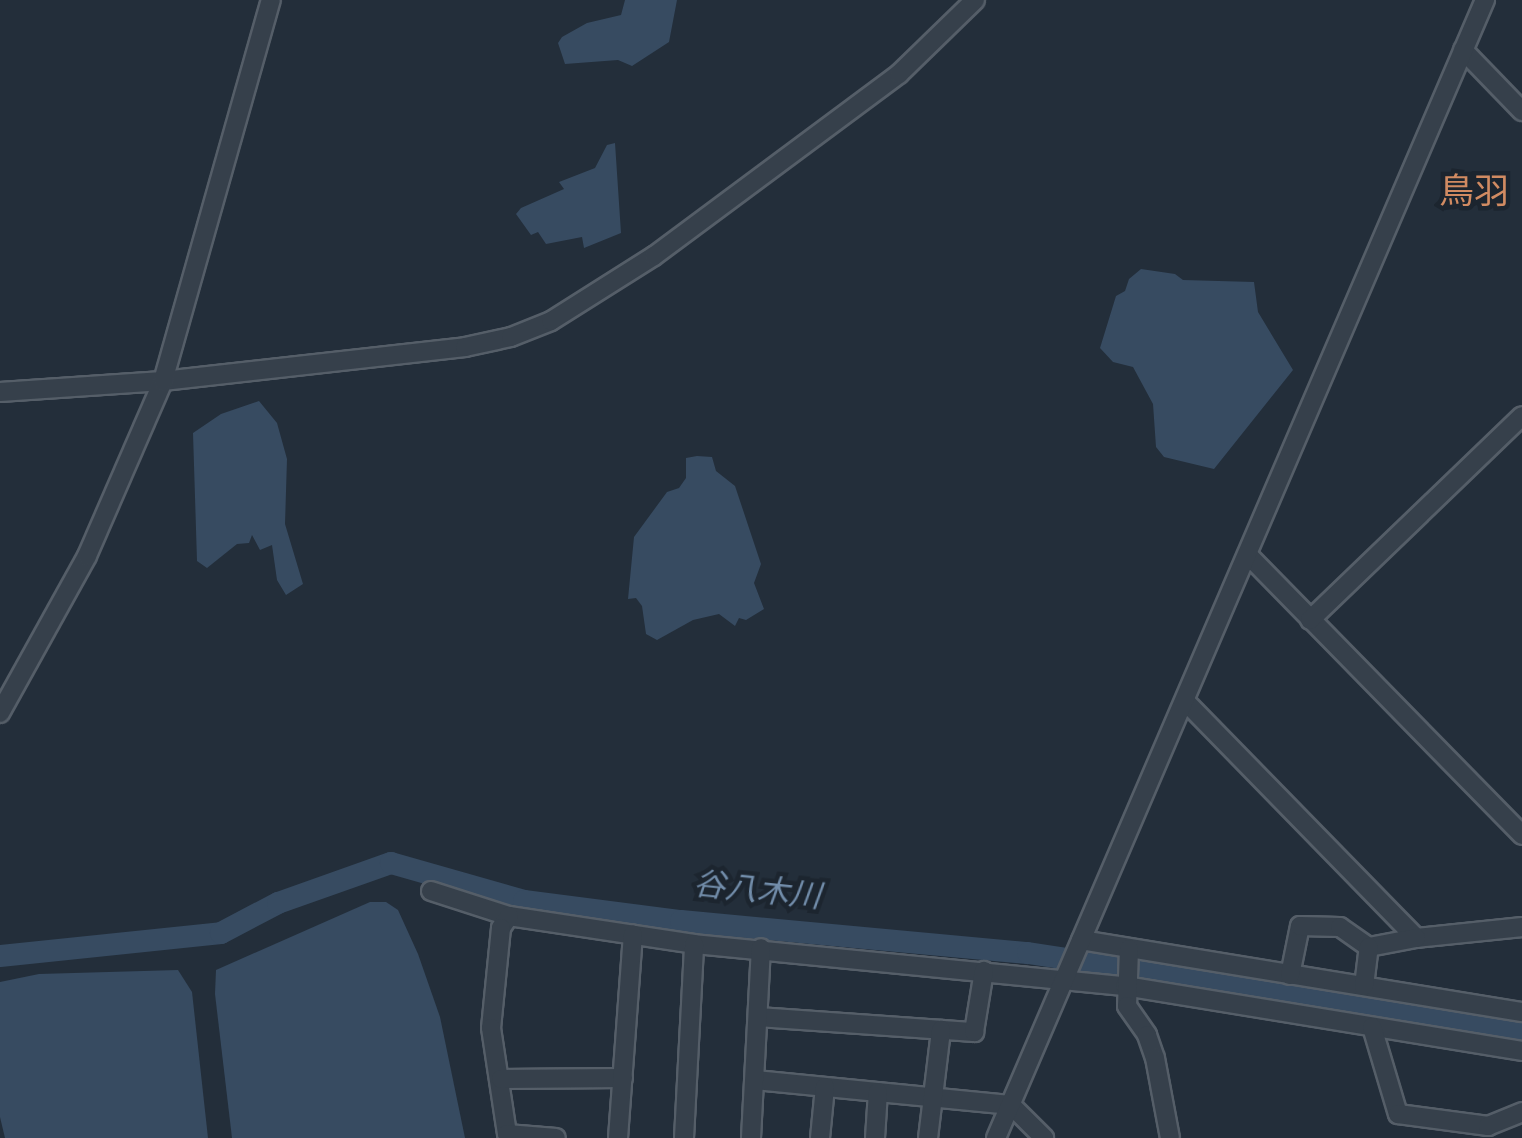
<!DOCTYPE html>
<meta charset="utf-8">
<style>
body{margin:0}
#map{position:relative;width:1522px;height:1138px;overflow:hidden;background:#232e3a;font-family:"Sofia Sans Condensed","Noto Sans JP",sans-serif}
div>[style]{position:absolute}
[style*='--x']{left:calc(var(--x)*1px);top:calc(var(--y)*1px);width:calc(var(--w)*1px);rotate:calc(var(--a)*1deg)}
.water>*{inset:0;background:#374b61}
.river>*{height:22px;margin:-11px;padding:0 11px;transform-origin:11px;border-radius:11px;background:#374b61}
.roads{filter:drop-shadow(2px 0 #555e68) drop-shadow(-2px 0 #555e68) drop-shadow(0 2px #555e68) drop-shadow(0 -2px #555e68)}
.minor>*{height:18px;margin:-9px;padding:0 9px;transform-origin:9px;border-radius:9px;background:#36404b}
span{translate:-50% -50%;white-space:nowrap;text-align:center;line-height:1.15;-webkit-text-stroke:9px #1c252f;paint-order:stroke}
.water-label{font-size:32px;color:#728daa;font-style:italic}
.quarter-label{font-size:35px;color:#d18b62}
</style>
<div id="map">
<div class="water">
<div style="clip-path:polygon(625px 0,677px 0,669px 42px,632px 66px,618px 60px,565px 64px,558px 43px,562px 37px,587px 23px,621px 15px)"></div>
<div style="clip-path:polygon(615px 143px,621px 233px,584px 248px,582px 237px,546px 244px,538px 232px,531px 235px,516px 214px,521px 208px,564px 189px,559px 182px,595px 168px,607px 145px)"></div>
<div style="clip-path:polygon(1141px 269px,1175px 274px,1183px 280px,1254px 282px,1258px 312px,1293px 370px,1214px 469px,1164px 457px,1156px 447px,1153px 404px,1133px 367px,1113px 362px,1100px 348px,1116px 296px,1125px 291px,1129px 279px)"></div>
<div style="clip-path:polygon(259px 401px,277px 423px,287px 459px,285px 524px,303px 584px,286px 595px,277px 580px,272px 545px,260px 550px,252px 535px,249px 543px,237px 544px,207px 568px,197px 561px,193px 433px,221px 414px)"></div>
<div style="clip-path:polygon(697px 456px,712px 457px,716px 471px,735px 486px,761px 564px,754px 583px,764px 609px,746px 620px,739px 618px,735px 626px,719px 614px,693px 620px,657px 640px,646px 634px,642px 606px,636px 598px,628px 599px,634px 537px,667px 492px,679px 488px,686px 478px,686px 458px)"></div>
<div style="clip-path:polygon(370px 902px,386px 902px,398px 910px,418px 954px,440px 1017px,465px 1138px,232px 1138px,215px 994px,216px 970px)"></div>
<div style="clip-path:polygon(178px 970px,192px 992px,208px 1138px,5px 1138px,0 1117px,0 982px,39px 974px)"></div>
</div>
<div class="river">
<div style="--x:0;--y:956;--w:222;--a:-5.9"></div>
<div style="--x:221;--y:933;--w:64;--a:-27.8"></div>
<div style="--x:278;--y:903;--w:120;--a:-19.5"></div>
<div style="--x:391;--y:863;--w:138;--a:15.9"></div>
<div style="--x:524;--y:901;--w:158;--a:7.3"></div>
<div style="--x:681;--y:921;--w:348;--a:5.3"></div>
<div style="--x:1028;--y:953;--w:500;--a:8.7"></div>
</div>
<div class="roads">
<div class="minor">
<div style="--x:1463;--y:50;--w:85;--a:46"></div>
<div style="--x:0;--y:392;--w:163;--a:-3.9"></div>
<div style="--x:163;--y:381;--w:304;--a:-6.4"></div>
<div style="--x:465;--y:347;--w:47;--a:-12.3"></div>
<div style="--x:511;--y:337;--w:43;--a:-21.8"></div>
<div style="--x:551;--y:321;--w:122;--a:-32.3"></div>
<div style="--x:654;--y:256;--w:305;--a:-36.6"></div>
<div style="--x:899;--y:74;--w:106;--a:-44.2"></div>
<div style="--x:1248;--y:555;--w:392;--a:45.6"></div>
<div style="--x:1310;--y:620;--w:294;--a:-43.9"></div>
<div style="--x:1185;--y:701;--w:331;--a:45.7"></div>
<div style="--x:1416;--y:938;--w:107;--a:-5.9"></div>
<div style="--x:0;--y:713;--w:179;--a:-61"></div>
<div style="--x:87;--y:556;--w:191;--a:-66.5"></div>
<div style="--x:163;--y:381;--w:396;--a:-74.2"></div>
<div style="--x:431;--y:891;--w:82;--a:17.8"></div>
<div style="--x:509;--y:916;--w:187;--a:8.6"></div>
<div style="--x:694;--y:944;--w:433;--a:5.6"></div>
<div style="--x:1125;--y:986;--w:402;--a:9.3"></div>
<div style="--x:509;--y:916;--w:14;--a:124"></div>
<div style="--x:501;--y:928;--w:100;--a:95.7"></div>
<div style="--x:491;--y:1028;--w:107;--a:81.4"></div>
<div style="--x:507;--y:1134;--w:49;--a:4.7"></div>
<div style="--x:1081;--y:940;--w:447;--a:9.3"></div>
<div style="--x:1129;--y:949;--w:57;--a:92"></div>
<div style="--x:1127;--y:1006;--w:35;--a:55"></div>
<div style="--x:1147;--y:1035;--w:24;--a:71"></div>
<div style="--x:1155;--y:1058;--w:81;--a:79.4"></div>
<div style="--x:1290;--y:975;--w:50;--a:-78.5"></div>
<div style="--x:1300;--y:926;--w:40;--a:1.4"></div>
<div style="--x:1340;--y:927;--w:35;--a:35"></div>
<div style="--x:1369;--y:947;--w:48;--a:-10.8"></div>
<div style="--x:1364;--y:986;--w:39;--a:-83"></div>
<div style="--x:758;--y:1017;--w:217;--a:4"></div>
<div style="--x:974;--y:1032;--w:62;--a:-80.7"></div>
<div style="--x:1372;--y:1027;--w:91;--a:73.4"></div>
<div style="--x:1398;--y:1114;--w:91;--a:7.6"></div>
<div style="--x:1488;--y:1126;--w:37;--a:-22"></div>
<div style="--x:501;--y:1079;--w:122;--a:-0.5"></div>
<div style="--x:755;--y:1080;--w:257;--a:5.6"></div>
<div style="--x:1011;--y:1105;--w:47;--a:45"></div>
<div style="--x:618;--y:1138;--w:204;--a:-85.8"></div>
<div style="--x:684;--y:1138;--w:194;--a:-87"></div>
<div style="--x:751;--y:1138;--w:190;--a:-87"></div>
<div style="--x:820;--y:1138;--w:51;--a:-84.4"></div>
<div style="--x:875;--y:1138;--w:46;--a:-86.3"></div>
<div style="--x:928;--y:1138;--w:109;--a:-83.1"></div>
<div style="--x:996;--y:1138;--w:1239;--a:-66.75"></div>
</div>
</div>
<div class="water-label">
<span style="left:757px;top:892px;rotate:6deg">谷八木川</span>
</div>
<div class="quarter-label">
<span style="left:1474px;top:193px">鳥羽</span>
</div>
</div>
